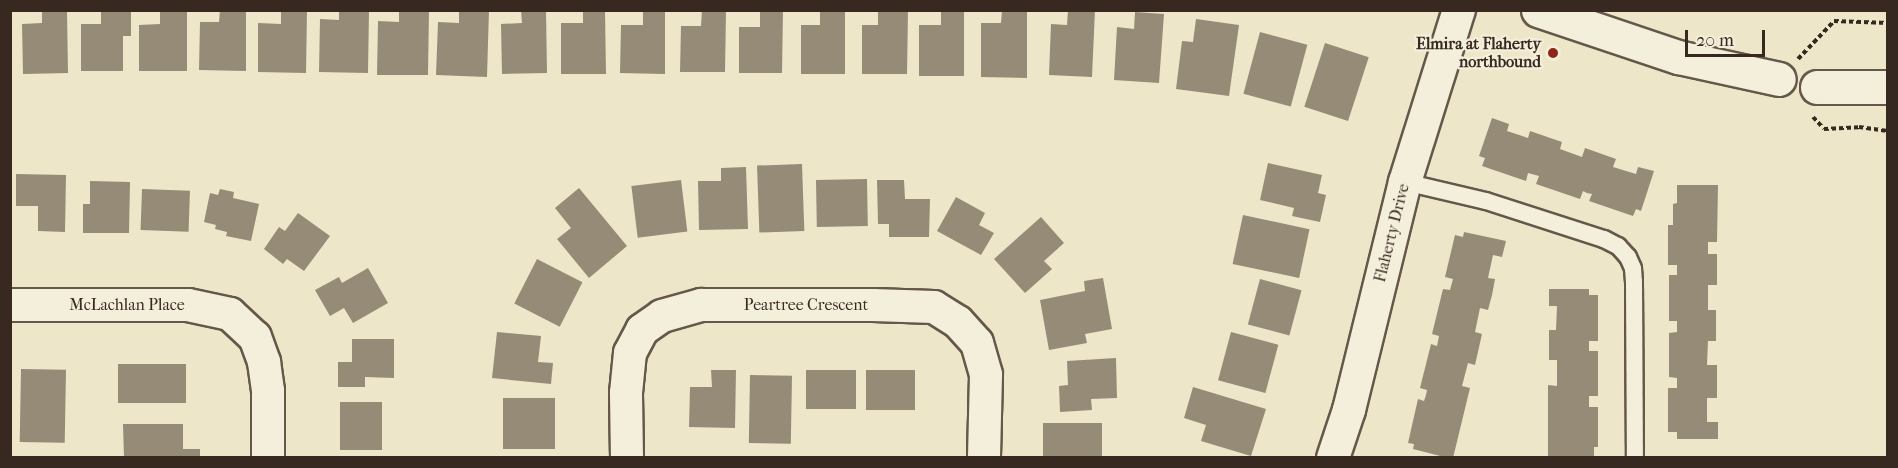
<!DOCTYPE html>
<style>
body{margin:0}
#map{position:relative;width:1898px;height:468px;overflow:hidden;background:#eee6c8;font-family:"IM FELL French Canon",serif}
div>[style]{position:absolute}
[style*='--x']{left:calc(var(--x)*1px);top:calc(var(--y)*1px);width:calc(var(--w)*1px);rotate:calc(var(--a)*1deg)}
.building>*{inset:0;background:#968b77;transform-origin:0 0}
.path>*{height:4px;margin-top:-2px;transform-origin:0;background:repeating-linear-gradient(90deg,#372820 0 4.5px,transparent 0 7.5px)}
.roads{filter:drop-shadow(2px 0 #65584a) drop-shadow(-2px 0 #65584a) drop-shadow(0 2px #65584a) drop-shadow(0 -2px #65584a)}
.service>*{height:16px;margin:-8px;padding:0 8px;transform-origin:8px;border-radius:8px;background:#f4efdb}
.minor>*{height:32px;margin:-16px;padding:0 16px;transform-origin:16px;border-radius:16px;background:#f4efdb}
.secondary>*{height:33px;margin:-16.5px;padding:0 16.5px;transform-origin:16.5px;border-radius:16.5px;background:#f4efdb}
.dots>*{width:16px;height:16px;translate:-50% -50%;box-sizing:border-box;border:3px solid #f4efdb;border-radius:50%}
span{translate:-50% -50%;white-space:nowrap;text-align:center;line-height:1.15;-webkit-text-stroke:4.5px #f4efdb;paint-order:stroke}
.poi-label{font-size:16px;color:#372820;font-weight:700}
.right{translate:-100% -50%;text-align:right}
.street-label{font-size:16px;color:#372820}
.frame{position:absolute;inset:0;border:12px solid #372820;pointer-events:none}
.scale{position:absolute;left:1685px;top:30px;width:80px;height:27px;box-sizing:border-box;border:3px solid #372820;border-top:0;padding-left:8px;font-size:18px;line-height:21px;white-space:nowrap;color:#372820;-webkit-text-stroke:4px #f4efdb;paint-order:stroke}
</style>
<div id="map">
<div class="building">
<div style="clip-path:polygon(42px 10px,67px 10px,68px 73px,23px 74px,22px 24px,42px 23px)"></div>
<div style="clip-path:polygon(101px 10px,131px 10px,131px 36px,123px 36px,123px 71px,81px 71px,81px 24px,101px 24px)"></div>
<div style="clip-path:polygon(160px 10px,187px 10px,187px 71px,139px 71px,139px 25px,160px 24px)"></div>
<div style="clip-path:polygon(220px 10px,246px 10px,246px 71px,199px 70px,200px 22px,219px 22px)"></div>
<div style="clip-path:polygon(281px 10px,307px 10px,306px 73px,258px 72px,258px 23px,281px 24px)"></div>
<div style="clip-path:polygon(339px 10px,369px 10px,368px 73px,319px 72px,320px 19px,339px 20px)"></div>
<div style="clip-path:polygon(399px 10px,429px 10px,428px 75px,377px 75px,378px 21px,399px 22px)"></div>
<div style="clip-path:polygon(459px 10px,489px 10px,487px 77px,436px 75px,438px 22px,459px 23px)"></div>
<div style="clip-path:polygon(521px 10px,546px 10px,547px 73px,502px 74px,501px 24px,522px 23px)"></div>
<div style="clip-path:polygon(583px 10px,605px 10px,606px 74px,561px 74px,561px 23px,583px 23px)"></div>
<div style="clip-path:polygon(643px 10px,665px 10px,665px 74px,620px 73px,621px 25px,643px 25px)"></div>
<div style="clip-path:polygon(702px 10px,726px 10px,725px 72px,680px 72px,681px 26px,701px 26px)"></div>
<div style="clip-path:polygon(760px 10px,783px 10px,782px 73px,739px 73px,739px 27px,760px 27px)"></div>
<div style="clip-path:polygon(820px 10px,845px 10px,845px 74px,801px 74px,801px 25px,820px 25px)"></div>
<div style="clip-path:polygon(878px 10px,908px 10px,907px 74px,862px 74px,862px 25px,878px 25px)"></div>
<div style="clip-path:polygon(941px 10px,964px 10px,964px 76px,919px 76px,919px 25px,941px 25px)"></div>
<div style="clip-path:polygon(1002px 10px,1027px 10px,1027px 78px,981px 77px,981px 23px,1001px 23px)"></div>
<div style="clip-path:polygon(1068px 10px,1095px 10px,1092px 77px,1049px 75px,1051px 24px,1067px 25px)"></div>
<div style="clip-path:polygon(1135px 12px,1164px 14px,1159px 83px,1114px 80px,1117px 27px,1134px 29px)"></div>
<div style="clip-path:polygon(1196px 19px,1239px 25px,1229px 96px,1176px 89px,1182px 41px,1193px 42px)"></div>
<div style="left:1260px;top:32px;width:49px;height:64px;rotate:15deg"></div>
<div style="left:1325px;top:43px;width:46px;height:67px;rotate:18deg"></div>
<div style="clip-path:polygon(1492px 118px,1509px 124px,1507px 131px,1528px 138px,1530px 131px,1562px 142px,1560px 149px,1582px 157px,1585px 148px,1616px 159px,1613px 167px,1636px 174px,1638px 167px,1654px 171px,1641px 211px,1636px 209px,1633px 216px,1589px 201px,1592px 194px,1587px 193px,1583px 191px,1580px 199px,1536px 184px,1539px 176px,1528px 173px,1526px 181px,1482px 166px,1485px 158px,1479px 156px)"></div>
<div style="clip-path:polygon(1268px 163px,1322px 175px,1318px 193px,1326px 195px,1320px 222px,1292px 216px,1294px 208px,1260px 200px)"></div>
<div style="left:802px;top:164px;width:67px;height:45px;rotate:88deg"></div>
<div style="clip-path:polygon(746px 167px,748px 229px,699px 230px,698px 181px,721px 181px,721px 168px)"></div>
<div style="clip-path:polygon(16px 174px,66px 175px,65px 232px,38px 231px,38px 206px,16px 206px)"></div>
<div style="left:867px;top:179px;width:47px;height:51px;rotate:89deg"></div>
<div style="left:681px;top:180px;width:52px;height:50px;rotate:83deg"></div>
<div style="clip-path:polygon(877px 180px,904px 180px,905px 199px,930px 199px,929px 237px,889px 237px,889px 224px,878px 224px)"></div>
<div style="clip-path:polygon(90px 181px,130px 182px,129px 233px,83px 233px,83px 204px,90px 204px)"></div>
<div style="clip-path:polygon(1677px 185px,1718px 185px,1717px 242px,1708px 242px,1708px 254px,1717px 254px,1717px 285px,1708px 285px,1708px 310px,1716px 310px,1716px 341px,1708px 341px,1707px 365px,1717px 365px,1717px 398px,1707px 398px,1707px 422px,1718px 422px,1718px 439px,1677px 439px,1677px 432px,1668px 432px,1668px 388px,1677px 388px,1677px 378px,1669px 377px,1669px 333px,1677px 332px,1677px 321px,1669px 321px,1669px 275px,1677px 275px,1677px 265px,1668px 265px,1668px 225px,1673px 225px,1673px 204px,1677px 203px)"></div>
<div style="clip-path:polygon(579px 188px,627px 246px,589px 278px,557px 239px,571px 228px,555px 208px)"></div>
<div style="left:142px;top:189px;width:48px;height:41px;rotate:2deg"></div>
<div style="clip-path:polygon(220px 189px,234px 192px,233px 198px,259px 204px,251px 241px,226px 236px,227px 232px,215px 229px,216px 225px,204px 222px,210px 193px,218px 195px)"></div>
<div style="clip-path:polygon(956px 197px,985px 213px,979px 225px,994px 233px,981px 255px,937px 231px)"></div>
<div style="clip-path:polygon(298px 213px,330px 236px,304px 271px,287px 259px,283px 264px,264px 249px,279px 227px,285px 231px)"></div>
<div style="left:1243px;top:215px;width:68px;height:50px;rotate:12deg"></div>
<div style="clip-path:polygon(1041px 217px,1064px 243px,1044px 261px,1052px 269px,1025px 293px,994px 259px)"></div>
<div style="clip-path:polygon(1464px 232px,1506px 241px,1502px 257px,1493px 255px,1488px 278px,1495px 279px,1492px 295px,1488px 310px,1480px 308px,1475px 332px,1482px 334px,1475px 365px,1468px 363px,1462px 386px,1470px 388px,1453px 458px,1448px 458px,1413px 449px,1414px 444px,1408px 443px,1418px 399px,1424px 401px,1426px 395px,1427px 390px,1420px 388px,1431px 344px,1437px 346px,1439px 336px,1432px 334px,1443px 289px,1450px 290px,1453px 279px,1445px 277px,1455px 235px,1463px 237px)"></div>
<div style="left:537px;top:259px;width:51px;height:50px;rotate:27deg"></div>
<div style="clip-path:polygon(368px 268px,388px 303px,353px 323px,344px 308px,330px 316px,315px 290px,339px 277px,342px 283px)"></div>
<div style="clip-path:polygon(1103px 278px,1112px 329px,1085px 334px,1087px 343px,1049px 350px,1040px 300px,1085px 291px,1084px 281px)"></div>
<div style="left:1260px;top:279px;width:43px;height:47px;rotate:15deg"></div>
<div style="clip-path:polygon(1549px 289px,1589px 289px,1589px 295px,1598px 295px,1598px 341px,1589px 341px,1589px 351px,1598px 351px,1598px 396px,1589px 396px,1589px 407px,1598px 407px,1598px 447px,1594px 447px,1594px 458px,1548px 458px,1548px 385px,1557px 386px,1557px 360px,1549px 360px,1549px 330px,1556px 330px,1557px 306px,1549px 306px)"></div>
<div style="clip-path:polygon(497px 332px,541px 336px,538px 362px,553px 363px,551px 384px,492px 378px)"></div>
<div style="left:1231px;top:332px;width:49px;height:50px;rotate:15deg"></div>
<div style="clip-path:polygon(352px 339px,394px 339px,394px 378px,365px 377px,365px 387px,338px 387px,338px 362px,352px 362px)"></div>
<div style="clip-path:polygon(1116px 358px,1117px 398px,1091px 399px,1092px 410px,1060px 412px,1059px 386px,1068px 385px,1067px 361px)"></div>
<div style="left:118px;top:364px;width:68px;height:39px"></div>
<div style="left:21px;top:369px;width:45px;height:73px;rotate:1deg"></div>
<div style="clip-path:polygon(711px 370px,736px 370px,735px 428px,689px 427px,690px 387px,712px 387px)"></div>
<div style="left:806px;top:370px;width:50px;height:39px"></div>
<div style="left:866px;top:370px;width:49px;height:40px"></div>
<div style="left:750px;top:375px;width:42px;height:68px;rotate:1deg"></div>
<div style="clip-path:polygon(1193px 387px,1266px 409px,1251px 456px,1201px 441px,1206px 425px,1184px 418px)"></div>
<div style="left:503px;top:398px;width:52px;height:51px"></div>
<div style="left:340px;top:402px;width:42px;height:48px"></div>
<div style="left:1102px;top:423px;width:35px;height:59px;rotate:90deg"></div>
<div style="clip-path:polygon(123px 424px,183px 424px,183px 449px,200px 449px,200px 458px,124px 458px)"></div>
</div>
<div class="path">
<div style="--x:1798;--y:59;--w:52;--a:-46.5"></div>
<div style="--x:1834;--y:21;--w:54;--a:2.1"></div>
<div style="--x:1813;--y:117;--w:16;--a:47"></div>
<div style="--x:1824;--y:129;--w:35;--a:-3"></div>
<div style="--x:1859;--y:127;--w:29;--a:8"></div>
</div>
<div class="roads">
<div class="service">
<div style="--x:1405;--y:182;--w:83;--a:13.2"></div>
<div style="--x:1486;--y:201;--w:124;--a:17.9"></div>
<div style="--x:1604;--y:239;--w:16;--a:27"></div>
<div style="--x:1618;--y:246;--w:15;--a:48"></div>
<div style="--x:1628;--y:257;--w:12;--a:66"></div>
<div style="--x:1633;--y:268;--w:14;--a:86"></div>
<div style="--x:1634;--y:282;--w:176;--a:89.7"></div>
</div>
<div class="minor">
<div style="--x:10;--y:305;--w:178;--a:0"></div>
<div style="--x:188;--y:305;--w:43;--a:12.1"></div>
<div style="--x:230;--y:314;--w:34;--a:43"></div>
<div style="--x:255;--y:337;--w:27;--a:70"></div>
<div style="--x:264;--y:362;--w:29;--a:82"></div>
<div style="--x:268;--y:391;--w:67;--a:90"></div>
<div style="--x:627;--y:458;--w:65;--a:-90.9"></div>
<div style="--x:626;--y:393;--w:40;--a:-84.3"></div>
<div style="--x:630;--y:353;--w:26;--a:-62"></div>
<div style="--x:642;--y:330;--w:24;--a:-35"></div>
<div style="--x:662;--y:316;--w:41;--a:-15.8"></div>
<div style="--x:701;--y:305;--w:172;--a:0"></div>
<div style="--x:873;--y:305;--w:61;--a:1.9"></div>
<div style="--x:934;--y:307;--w:28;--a:32"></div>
<div style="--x:958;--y:322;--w:28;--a:48"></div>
<div style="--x:977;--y:343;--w:33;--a:74"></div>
<div style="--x:986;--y:375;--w:83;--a:91.4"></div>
<div style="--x:1333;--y:458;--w:51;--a:-71.6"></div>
<div style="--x:1349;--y:410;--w:235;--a:-76.2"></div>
<div style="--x:1405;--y:182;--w:180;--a:-72.6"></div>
</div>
<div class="secondary">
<div style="--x:1538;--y:10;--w:148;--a:18.6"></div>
<div style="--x:1678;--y:57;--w:103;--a:12.3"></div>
<div style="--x:1817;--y:87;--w:71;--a:0"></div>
</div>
</div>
<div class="dots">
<div style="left:1553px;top:53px;background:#8f2418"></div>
</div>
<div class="poi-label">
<span class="right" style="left:1541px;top:53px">Elmira at Flaherty<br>northbound</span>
</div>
<div class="street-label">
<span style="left:1392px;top:233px;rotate:-76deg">Flaherty Drive</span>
<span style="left:127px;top:305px">McLachlan Place</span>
<span style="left:806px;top:305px">Peartree Crescent</span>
</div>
<div class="frame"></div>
<div class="scale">20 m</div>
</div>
